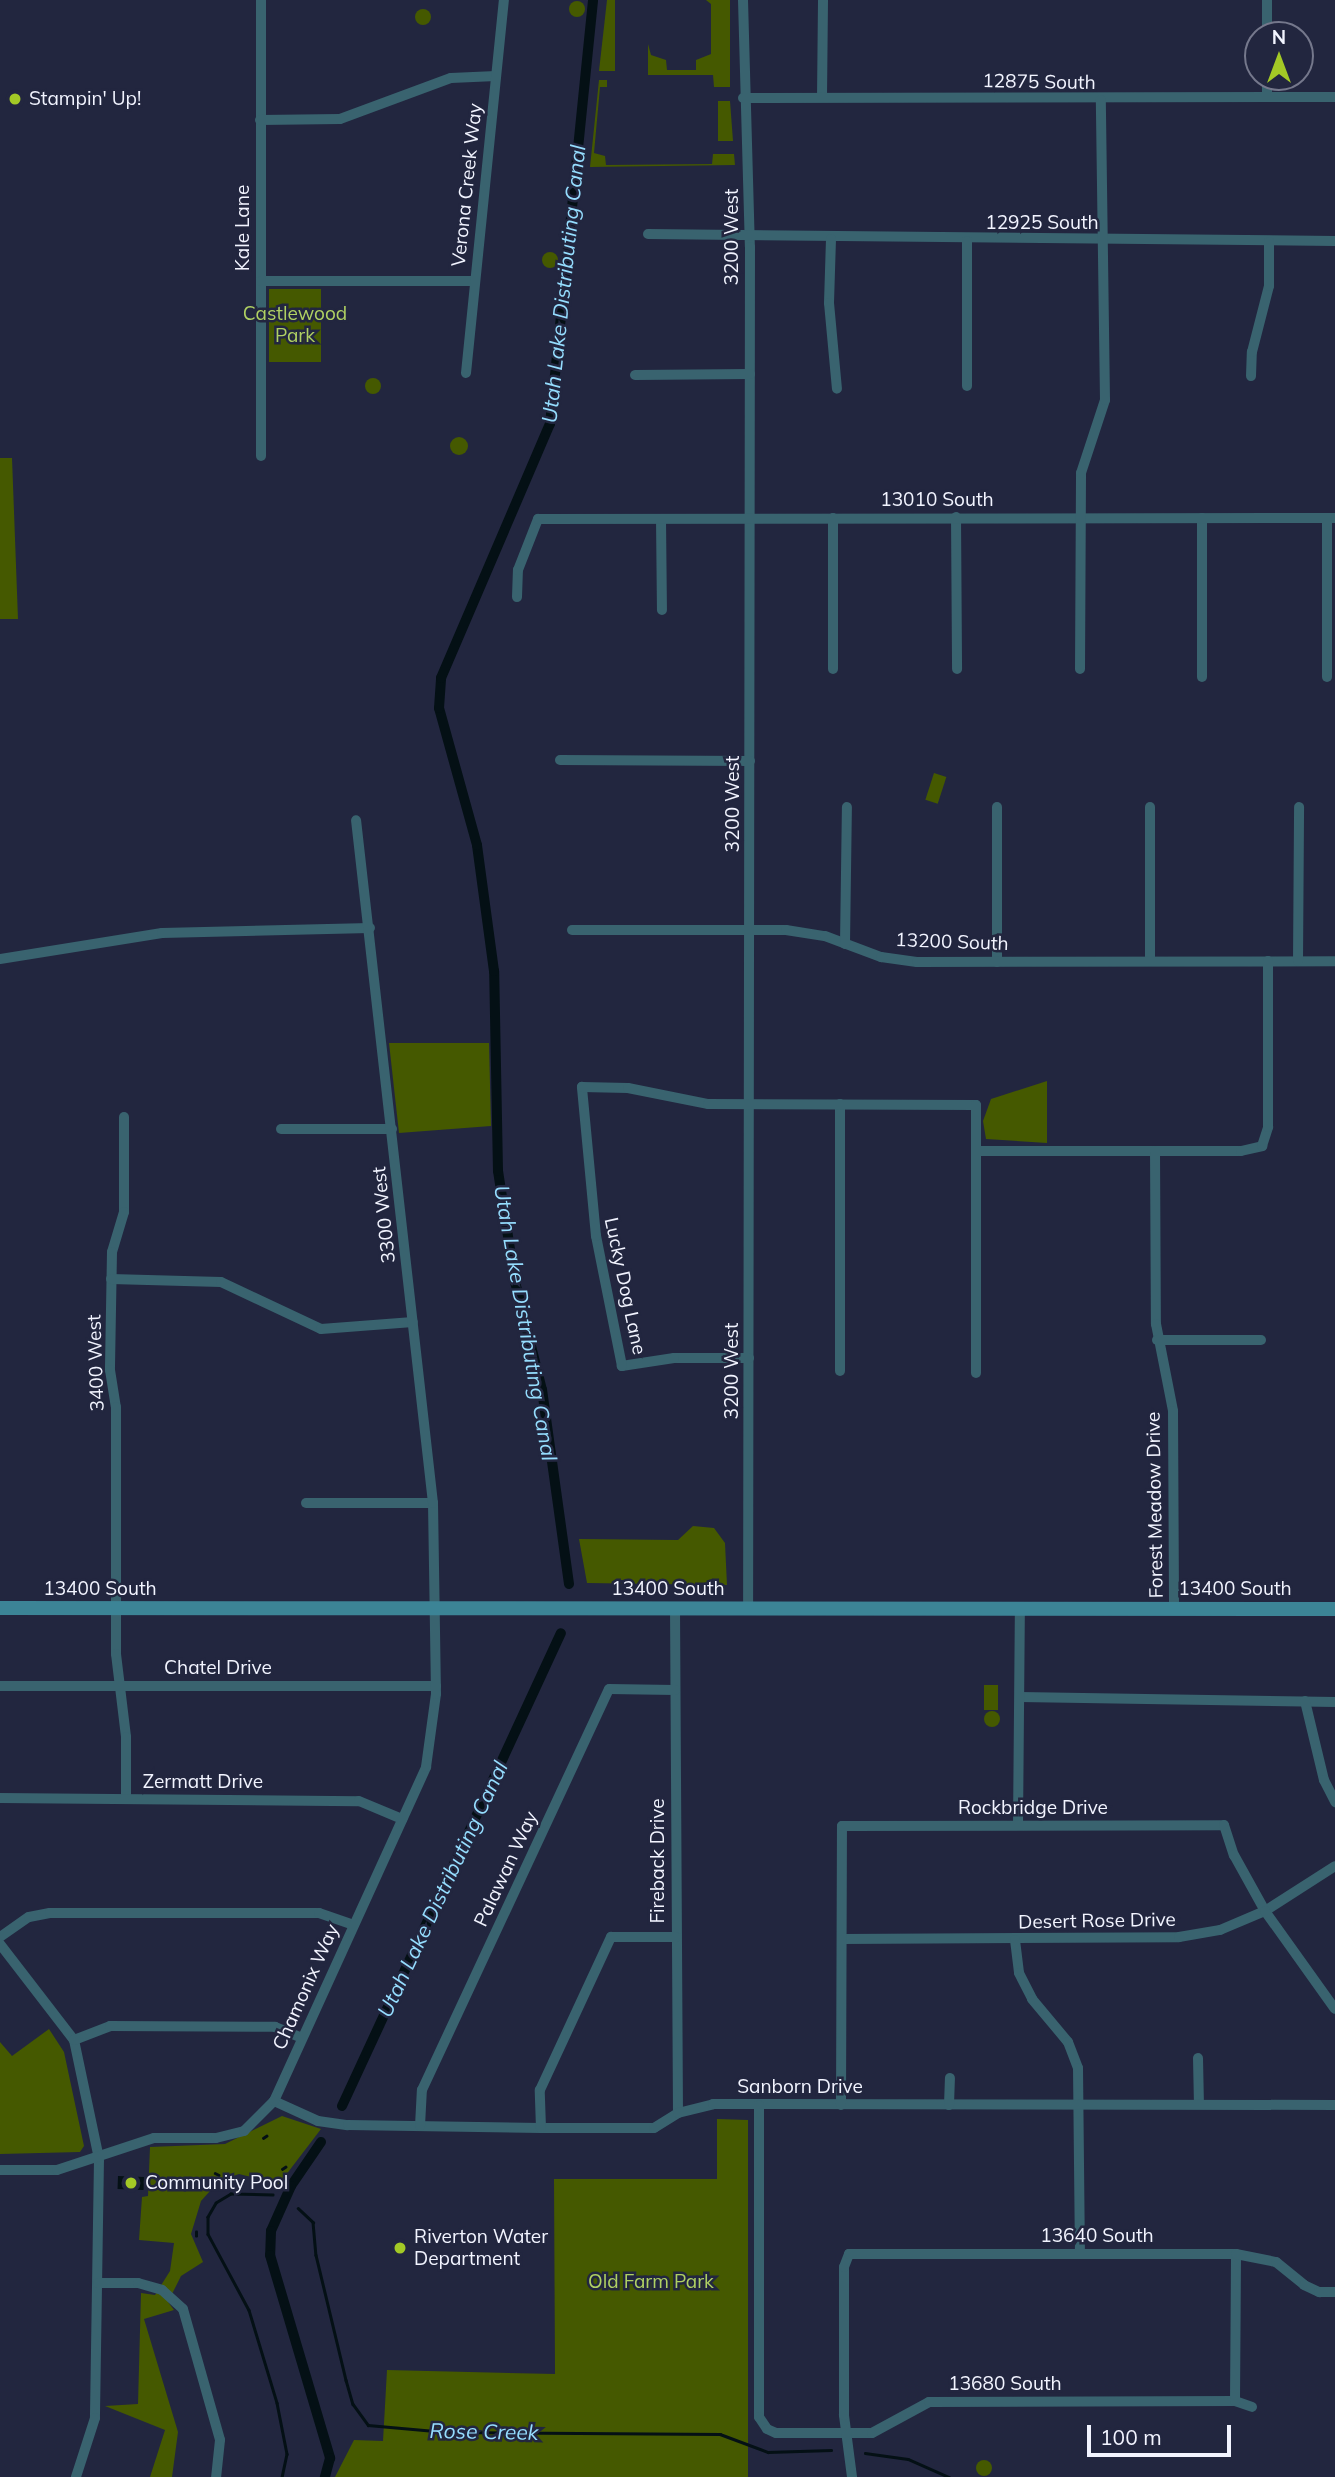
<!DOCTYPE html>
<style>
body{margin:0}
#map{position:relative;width:1335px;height:2477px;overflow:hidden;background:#22263f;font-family:Mulish,sans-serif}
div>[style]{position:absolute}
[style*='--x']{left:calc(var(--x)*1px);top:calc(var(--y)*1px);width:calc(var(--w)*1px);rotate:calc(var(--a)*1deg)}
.green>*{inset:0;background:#455900;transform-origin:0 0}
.round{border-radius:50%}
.water>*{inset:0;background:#041015;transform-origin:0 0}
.stream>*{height:2.5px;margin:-1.25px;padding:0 1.25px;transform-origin:1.25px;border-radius:1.25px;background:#041015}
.canal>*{height:10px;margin:-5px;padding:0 5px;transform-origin:5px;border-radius:5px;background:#041015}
.street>*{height:10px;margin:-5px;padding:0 5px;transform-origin:5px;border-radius:5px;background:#39636f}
.secondary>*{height:14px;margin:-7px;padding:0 7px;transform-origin:7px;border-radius:7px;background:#3c8496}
.dots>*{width:19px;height:19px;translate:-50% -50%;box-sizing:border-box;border:4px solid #22263f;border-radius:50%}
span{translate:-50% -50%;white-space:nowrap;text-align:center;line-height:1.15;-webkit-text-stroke:5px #22263f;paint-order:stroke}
.street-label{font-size:19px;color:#f2f4ff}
.poi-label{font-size:19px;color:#f2f4ff}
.left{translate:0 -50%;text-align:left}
.park-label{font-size:19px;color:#b0d163}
.water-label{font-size:21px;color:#95ddfe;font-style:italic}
.north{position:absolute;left:1244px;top:21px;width:70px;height:70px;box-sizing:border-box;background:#22263f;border:2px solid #75788c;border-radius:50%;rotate:0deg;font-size:19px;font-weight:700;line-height:28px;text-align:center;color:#f2f4ff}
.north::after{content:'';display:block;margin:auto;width:24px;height:32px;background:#a3c926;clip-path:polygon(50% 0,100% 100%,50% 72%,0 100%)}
.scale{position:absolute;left:1087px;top:2425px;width:144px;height:32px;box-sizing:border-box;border:4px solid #f2f4ff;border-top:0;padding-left:9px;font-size:21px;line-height:24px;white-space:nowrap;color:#f2f4ff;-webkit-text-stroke:5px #22263f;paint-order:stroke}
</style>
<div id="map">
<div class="green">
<div style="clip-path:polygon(607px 0,615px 0,615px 71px,599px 71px)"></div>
<div style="clip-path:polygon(706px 0,730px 0,730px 87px,714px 87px,713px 75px,648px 75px,648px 44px,651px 55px,666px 60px,667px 70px,696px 70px,696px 60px,711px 54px,711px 4px)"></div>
<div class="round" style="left:569px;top:1px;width:16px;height:16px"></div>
<div class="round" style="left:415px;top:9px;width:16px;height:16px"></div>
<div style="clip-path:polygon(599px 80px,607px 80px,607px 87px,600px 87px,594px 153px,605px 156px,606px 165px,712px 164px,713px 154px,734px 154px,735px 165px,590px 167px)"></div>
<div style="clip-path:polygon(718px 101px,730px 101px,733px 141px,718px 141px)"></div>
<div class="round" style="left:542px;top:252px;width:16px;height:16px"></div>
<div style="left:269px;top:289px;width:52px;height:73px"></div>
<div class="round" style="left:365px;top:378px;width:16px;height:16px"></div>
<div class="round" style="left:450px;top:437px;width:18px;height:18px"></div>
<div style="clip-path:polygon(0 458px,12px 458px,18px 619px,0 619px)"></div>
<div style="left:934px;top:773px;width:13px;height:28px;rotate:18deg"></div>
<div style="clip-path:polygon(389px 1043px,489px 1043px,491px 1126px,399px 1133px)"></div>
<div style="clip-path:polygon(1047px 1081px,1047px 1143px,986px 1139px,983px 1121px,991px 1099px)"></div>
<div style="clip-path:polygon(693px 1526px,714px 1528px,725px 1543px,727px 1585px,587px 1583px,579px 1539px,678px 1540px)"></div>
<div style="left:984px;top:1685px;width:14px;height:25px"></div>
<div class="round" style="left:984px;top:1711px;width:16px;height:16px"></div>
<div style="clip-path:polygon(49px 2029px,64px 2052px,84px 2146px,80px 2152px,0 2154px,0 2042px,12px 2056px)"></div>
<div style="clip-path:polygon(282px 2116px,321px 2129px,279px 2184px,239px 2174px,219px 2181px,201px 2201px,191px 2234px,203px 2262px,181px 2276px,168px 2302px,174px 2310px,144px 2319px,178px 2432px,172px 2477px,150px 2477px,165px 2430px,105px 2406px,138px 2404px,141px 2293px,155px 2295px,170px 2271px,174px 2243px,139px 2240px,142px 2197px,148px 2196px,150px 2147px,225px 2144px)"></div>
<div style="clip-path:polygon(717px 2119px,748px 2120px,748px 2477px,335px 2477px,354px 2440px,383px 2441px,387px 2370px,555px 2374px,554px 2179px,717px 2179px)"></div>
<div class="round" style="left:976px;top:2460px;width:16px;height:16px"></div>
</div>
<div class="water">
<div style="left:118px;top:2176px;width:26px;height:13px;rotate:2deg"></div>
</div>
<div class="stream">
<div style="--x:263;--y:2138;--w:4;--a:-34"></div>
<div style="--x:282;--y:2169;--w:4;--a:-34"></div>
<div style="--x:215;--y:2173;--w:4;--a:27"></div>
<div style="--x:205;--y:2184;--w:4;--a:-90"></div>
<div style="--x:273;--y:2195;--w:42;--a:-178.6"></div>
<div style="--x:231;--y:2194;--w:17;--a:149"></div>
<div style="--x:216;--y:2203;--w:16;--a:120"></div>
<div style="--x:208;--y:2217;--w:17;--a:90"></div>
<div style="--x:208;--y:2234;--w:86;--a:61.7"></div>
<div style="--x:249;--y:2310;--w:97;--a:73.2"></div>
<div style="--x:277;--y:2403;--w:52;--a:78.9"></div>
<div style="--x:287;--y:2454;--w:24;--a:102"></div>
<div style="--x:298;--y:2208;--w:21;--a:43"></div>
<div style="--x:313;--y:2222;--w:33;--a:85"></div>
<div style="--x:316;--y:2255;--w:129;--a:76.5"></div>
<div style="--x:346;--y:2380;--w:25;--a:74"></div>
<div style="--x:353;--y:2404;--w:26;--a:54"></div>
<div style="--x:368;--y:2425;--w:78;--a:5.1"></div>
<div style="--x:446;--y:2432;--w:274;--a:0.4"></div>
<div style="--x:720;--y:2434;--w:51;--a:20.6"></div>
<div style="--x:768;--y:2452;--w:63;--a:-1.8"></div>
<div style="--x:196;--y:2236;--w:4;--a:-90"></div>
<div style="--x:865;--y:2453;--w:43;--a:7.9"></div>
<div style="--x:908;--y:2459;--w:45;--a:23.7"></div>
</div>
<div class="canal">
<div style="--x:569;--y:1584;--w:196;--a:-97.9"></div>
<div style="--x:542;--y:1390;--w:111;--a:-104"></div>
<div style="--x:515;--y:1282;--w:112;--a:-98.7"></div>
<div style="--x:498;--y:1171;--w:200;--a:-91.1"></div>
<div style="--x:494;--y:971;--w:127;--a:-97.7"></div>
<div style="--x:477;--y:845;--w:142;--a:-105.5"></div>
<div style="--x:439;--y:708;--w:30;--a:-86"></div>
<div style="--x:441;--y:678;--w:276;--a:-66.8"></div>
<div style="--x:550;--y:424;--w:426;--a:-84.2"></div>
<div style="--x:342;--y:2106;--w:521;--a:-65.16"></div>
<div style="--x:321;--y:2142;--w:53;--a:124.3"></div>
<div style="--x:291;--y:2186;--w:49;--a:114"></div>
<div style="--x:271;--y:2231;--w:24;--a:92"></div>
<div style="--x:270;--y:2255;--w:212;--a:73.5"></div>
<div style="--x:330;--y:2458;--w:20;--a:105"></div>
</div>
<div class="street">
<div style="--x:261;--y:0;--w:456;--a:90"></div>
<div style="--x:743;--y:0;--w:247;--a:88.4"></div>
<div style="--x:750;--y:247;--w:1361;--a:90.08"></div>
<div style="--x:1267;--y:0;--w:35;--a:90"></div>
<div style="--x:1267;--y:77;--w:20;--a:90"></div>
<div style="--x:822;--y:97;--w:97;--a:-89.4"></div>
<div style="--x:743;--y:98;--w:592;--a:-0.1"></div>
<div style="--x:260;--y:120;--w:80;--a:-0.7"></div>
<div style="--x:340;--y:119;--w:118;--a:-20.3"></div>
<div style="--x:451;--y:78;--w:45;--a:-2.5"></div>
<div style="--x:648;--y:234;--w:687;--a:0.58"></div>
<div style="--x:831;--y:239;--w:64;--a:91.8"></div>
<div style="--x:829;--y:303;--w:86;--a:84.7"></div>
<div style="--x:261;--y:281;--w:214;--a:0"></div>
<div style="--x:466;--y:373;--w:375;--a:-84.2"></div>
<div style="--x:635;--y:375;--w:115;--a:-0.5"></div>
<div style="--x:1251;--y:376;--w:24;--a:-88"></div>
<div style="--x:1252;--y:352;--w:68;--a:-75.6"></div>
<div style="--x:1269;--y:286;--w:44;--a:-90"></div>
<div style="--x:967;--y:386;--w:145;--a:-90"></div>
<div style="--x:956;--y:517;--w:152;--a:89.6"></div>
<div style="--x:1202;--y:518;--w:159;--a:90"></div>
<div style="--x:1327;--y:518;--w:159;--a:90"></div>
<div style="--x:661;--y:519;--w:91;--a:89.4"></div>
<div style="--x:517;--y:597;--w:27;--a:-88"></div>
<div style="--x:518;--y:570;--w:55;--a:-68.6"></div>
<div style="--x:538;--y:519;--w:797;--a:-0.07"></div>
<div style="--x:833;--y:669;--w:151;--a:-90"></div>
<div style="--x:1080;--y:669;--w:196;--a:-89.7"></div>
<div style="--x:1081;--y:473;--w:77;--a:-71.8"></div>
<div style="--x:1105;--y:400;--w:300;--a:-90.8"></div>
<div style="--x:560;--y:760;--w:190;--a:0.3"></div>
<div style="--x:997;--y:807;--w:155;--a:90"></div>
<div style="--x:1150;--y:807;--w:154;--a:90"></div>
<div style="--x:572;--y:930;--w:214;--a:0"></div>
<div style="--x:786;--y:930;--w:39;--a:9"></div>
<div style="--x:825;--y:936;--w:60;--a:20.6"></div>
<div style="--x:881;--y:957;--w:36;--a:8"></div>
<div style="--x:917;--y:962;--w:418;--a:-0.1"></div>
<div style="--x:845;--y:944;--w:137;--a:-89.2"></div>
<div style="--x:0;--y:959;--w:164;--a:-9.1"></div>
<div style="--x:162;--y:933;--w:208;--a:-1.4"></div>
<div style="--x:1298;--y:961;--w:154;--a:-89.6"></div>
<div style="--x:840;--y:1104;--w:267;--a:90"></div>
<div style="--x:124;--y:1117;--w:95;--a:90"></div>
<div style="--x:124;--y:1212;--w:42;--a:106.7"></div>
<div style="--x:112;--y:1252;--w:118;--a:91"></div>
<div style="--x:110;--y:1370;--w:37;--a:81"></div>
<div style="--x:116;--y:1407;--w:247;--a:90"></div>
<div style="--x:116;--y:1654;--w:84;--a:83.1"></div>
<div style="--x:126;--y:1737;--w:62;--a:90"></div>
<div style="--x:281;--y:1129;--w:111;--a:0"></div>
<div style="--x:976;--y:1151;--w:265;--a:0"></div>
<div style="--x:1241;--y:1151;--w:22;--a:-13"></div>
<div style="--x:1262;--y:1146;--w:20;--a:-72"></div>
<div style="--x:1268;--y:1127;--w:166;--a:-90"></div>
<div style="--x:1155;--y:1151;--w:173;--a:89.7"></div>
<div style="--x:1156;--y:1324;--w:89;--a:78.9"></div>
<div style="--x:1173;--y:1411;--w:197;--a:89.7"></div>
<div style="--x:111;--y:1279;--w:110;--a:1.6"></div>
<div style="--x:221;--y:1282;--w:110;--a:25.2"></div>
<div style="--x:321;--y:1329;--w:92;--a:-4.4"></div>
<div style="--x:1157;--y:1340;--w:104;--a:0"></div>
<div style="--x:749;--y:1358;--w:75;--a:180"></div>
<div style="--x:674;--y:1358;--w:53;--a:171.3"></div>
<div style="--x:622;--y:1366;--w:133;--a:-101.3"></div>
<div style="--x:596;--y:1236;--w:150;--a:-95.4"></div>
<div style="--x:582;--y:1087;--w:46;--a:1.2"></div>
<div style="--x:628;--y:1088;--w:82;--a:11.3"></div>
<div style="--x:708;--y:1104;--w:268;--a:0.2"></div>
<div style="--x:976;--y:1105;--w:268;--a:90"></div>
<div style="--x:306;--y:1503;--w:127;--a:0"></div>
<div style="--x:675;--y:1608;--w:505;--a:89.66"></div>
<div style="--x:0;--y:1686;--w:436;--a:0"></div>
<div style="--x:1020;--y:1697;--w:315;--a:0.9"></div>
<div style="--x:1305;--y:1701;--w:81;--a:76.5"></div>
<div style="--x:1324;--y:1780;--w:25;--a:63"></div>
<div style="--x:0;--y:1798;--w:359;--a:0.5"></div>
<div style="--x:359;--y:1801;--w:47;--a:22.7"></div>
<div style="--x:1018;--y:1825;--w:217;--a:-89.5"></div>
<div style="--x:0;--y:1937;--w:35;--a:-35"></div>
<div style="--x:29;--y:1917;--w:21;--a:-11"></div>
<div style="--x:50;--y:1913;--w:269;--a:0"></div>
<div style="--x:319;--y:1913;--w:36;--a:19"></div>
<div style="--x:842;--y:1939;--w:337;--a:-0.3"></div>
<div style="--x:1179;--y:1937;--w:42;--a:-9.7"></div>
<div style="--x:1220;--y:1930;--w:49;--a:-22.9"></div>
<div style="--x:1265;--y:1911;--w:83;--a:-32.7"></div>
<div style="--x:1015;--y:1940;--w:33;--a:83"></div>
<div style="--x:1019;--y:1973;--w:29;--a:63"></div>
<div style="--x:1032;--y:1999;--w:56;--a:50.1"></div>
<div style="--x:1068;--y:2042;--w:28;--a:69"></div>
<div style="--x:1078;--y:2068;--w:185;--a:89.4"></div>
<div style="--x:0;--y:1944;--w:121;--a:52.4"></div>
<div style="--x:74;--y:2040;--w:122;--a:78.1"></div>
<div style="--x:99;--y:2159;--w:259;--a:90.9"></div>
<div style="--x:95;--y:2418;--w:62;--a:107.9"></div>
<div style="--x:74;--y:2040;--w:39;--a:-21"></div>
<div style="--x:110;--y:2026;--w:165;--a:0.3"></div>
<div style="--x:275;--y:2027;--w:29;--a:22"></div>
<div style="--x:1198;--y:2058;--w:46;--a:88.8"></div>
<div style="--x:274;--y:2101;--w:48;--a:24.4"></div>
<div style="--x:318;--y:2121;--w:30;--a:8"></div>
<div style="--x:348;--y:2125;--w:193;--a:0.9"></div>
<div style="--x:541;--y:2128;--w:113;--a:0"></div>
<div style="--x:654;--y:2128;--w:28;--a:-32"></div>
<div style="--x:678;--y:2113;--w:36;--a:-14"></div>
<div style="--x:713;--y:2104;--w:622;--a:0.09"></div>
<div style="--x:759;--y:2105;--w:312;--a:90"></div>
<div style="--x:759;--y:2417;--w:14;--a:56"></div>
<div style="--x:767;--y:2429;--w:10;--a:24"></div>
<div style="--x:776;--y:2433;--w:96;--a:0"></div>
<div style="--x:872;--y:2433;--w:65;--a:-28.5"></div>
<div style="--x:929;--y:2402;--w:306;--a:-0.2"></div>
<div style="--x:1235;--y:2401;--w:18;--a:19"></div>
<div style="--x:841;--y:2105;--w:279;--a:-89.8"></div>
<div style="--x:842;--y:1826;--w:382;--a:-0.1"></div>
<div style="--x:1224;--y:1825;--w:32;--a:72"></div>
<div style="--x:1234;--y:1855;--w:64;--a:61"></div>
<div style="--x:1265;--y:1911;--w:120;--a:54.5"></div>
<div style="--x:949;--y:2105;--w:27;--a:-88"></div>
<div style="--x:420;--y:2126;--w:36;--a:-87"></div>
<div style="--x:422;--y:2090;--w:442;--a:-65"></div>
<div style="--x:609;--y:1689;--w:66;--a:0.9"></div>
<div style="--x:541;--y:2128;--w:38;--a:-92"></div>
<div style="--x:540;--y:2090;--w:169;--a:-65.1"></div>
<div style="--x:611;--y:1937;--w:65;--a:0"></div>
<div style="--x:0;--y:2170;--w:57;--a:0"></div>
<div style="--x:57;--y:2170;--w:102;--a:-18.3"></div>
<div style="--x:154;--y:2138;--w:62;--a:0"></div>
<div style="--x:216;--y:2138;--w:29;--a:-14"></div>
<div style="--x:244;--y:2131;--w:42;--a:-45"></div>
<div style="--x:274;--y:2101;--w:367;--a:-65.5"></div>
<div style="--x:426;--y:1767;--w:74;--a:-82.2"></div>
<div style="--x:436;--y:1694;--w:191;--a:-90.9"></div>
<div style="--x:433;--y:1503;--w:687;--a:-96.43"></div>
<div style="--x:98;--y:2283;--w:40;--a:0"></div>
<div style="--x:138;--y:2283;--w:25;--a:16"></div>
<div style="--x:162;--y:2290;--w:28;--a:42"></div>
<div style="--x:183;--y:2309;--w:136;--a:74.2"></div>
<div style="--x:220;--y:2440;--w:37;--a:96"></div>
<div style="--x:1235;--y:2401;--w:147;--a:-89.6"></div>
<div style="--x:852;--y:2477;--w:63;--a:-97.4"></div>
<div style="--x:844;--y:2415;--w:148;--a:-90"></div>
<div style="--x:844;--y:2267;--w:14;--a:-69"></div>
<div style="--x:849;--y:2254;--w:387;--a:0"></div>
<div style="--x:1236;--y:2254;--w:41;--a:11.3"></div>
<div style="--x:1276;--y:2262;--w:36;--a:39"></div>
<div style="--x:1304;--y:2285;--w:17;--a:25"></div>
<div style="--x:1319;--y:2292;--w:16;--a:0"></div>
</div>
<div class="secondary">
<div style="--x:0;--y:1608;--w:1335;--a:0.04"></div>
</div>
<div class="dots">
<div style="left:15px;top:99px;background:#a3c926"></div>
<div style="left:131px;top:2183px;background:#a3c926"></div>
<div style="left:400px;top:2248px;background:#a3c926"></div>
</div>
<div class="street-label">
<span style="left:1039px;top:82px;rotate:1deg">12875 South</span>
<span style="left:467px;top:185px;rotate:-84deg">Verona Creek Way</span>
<span style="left:1042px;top:223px">12925 South</span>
<span style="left:243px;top:228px;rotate:-90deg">Kale Lane</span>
<span style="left:732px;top:237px;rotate:-90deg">3200 West</span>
<span style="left:937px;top:500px">13010 South</span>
<span style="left:733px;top:804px;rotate:-90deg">3200 West</span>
<span style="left:952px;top:942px;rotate:2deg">13200 South</span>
<span style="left:384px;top:1215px;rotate:-96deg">3300 West</span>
<span style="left:625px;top:1286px;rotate:78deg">Lucky Dog Lane</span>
<span style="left:96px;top:1363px;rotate:-92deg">3400 West</span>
<span style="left:732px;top:1371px;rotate:-90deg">3200 West</span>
<span style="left:1155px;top:1505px;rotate:-91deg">Forest Meadow Drive</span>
<span style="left:100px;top:1589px">13400 South</span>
<span style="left:668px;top:1589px">13400 South</span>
<span style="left:1235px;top:1589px">13400 South</span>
<span style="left:218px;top:1668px">Chatel Drive</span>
<span style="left:203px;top:1782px">Zermatt Drive</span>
<span style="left:1033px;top:1808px">Rockbridge Drive</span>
<span style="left:658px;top:1861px;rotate:-90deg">Fireback Drive</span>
<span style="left:506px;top:1869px;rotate:-65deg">Palawan Way</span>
<span style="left:1097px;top:1921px;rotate:-1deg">Desert Rose Drive</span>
<span style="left:306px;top:1987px;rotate:-66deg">Chamonix Way</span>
<span style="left:800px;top:2087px">Sanborn Drive</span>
<span style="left:1097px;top:2236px">13640 South</span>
<span style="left:1005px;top:2384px">13680 South</span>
</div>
<div class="poi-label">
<span class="left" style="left:29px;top:99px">Stampin' Up!</span>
<span class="left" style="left:145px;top:2183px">Community Pool</span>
<span class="left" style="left:414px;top:2248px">Riverton Water<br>Department</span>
</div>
<div class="park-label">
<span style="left:295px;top:325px">Castlewood<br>Park</span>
<span style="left:651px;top:2282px">Old Farm Park</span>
</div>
<div class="water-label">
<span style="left:563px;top:284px;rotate:-84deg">Utah Lake Distributing Canal</span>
<span style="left:526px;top:1323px;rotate:80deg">Utah Lake Distributing Canal</span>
<span style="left:442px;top:1889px;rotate:-65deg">Utah Lake Distributing Canal</span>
<span style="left:484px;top:2431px;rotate:1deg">Rose Creek</span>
</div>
<div class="north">N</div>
<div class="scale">100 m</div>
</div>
